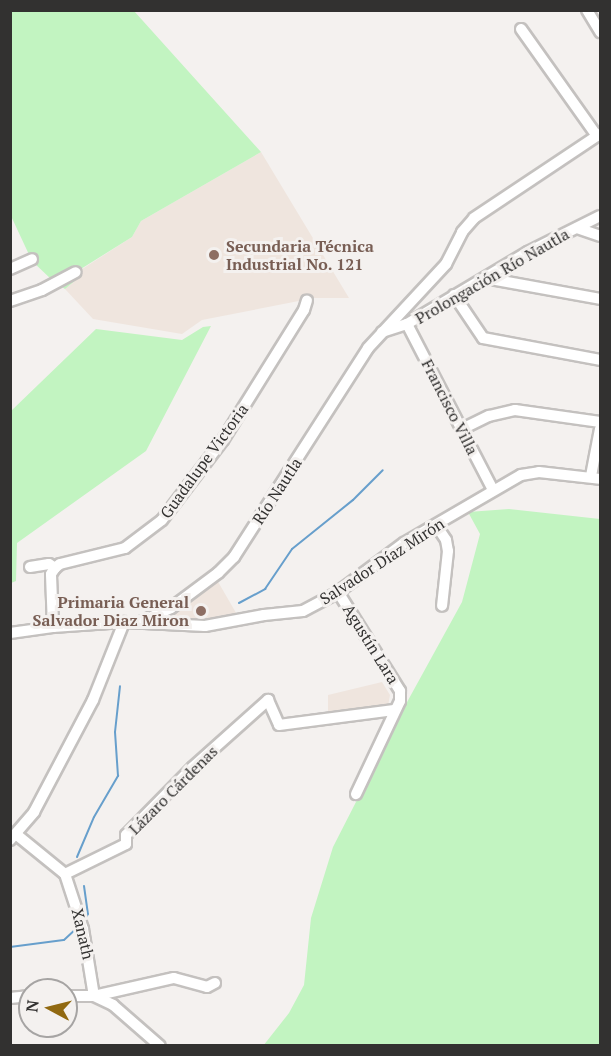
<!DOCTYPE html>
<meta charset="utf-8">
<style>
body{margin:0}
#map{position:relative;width:611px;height:1056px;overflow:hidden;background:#f4f1ef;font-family:"PT Serif",serif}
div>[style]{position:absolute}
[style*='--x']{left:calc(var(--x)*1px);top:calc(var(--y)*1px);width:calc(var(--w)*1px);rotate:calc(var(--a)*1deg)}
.built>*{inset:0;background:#efe5de}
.green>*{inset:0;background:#c2f4c1}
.stream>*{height:2px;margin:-1px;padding:0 1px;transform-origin:1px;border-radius:1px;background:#679fcc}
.roads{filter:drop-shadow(2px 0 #c4c1bf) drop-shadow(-2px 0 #c4c1bf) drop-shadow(0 2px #c4c1bf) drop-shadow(0 -2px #c4c1bf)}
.minor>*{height:10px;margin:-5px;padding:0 5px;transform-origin:5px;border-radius:5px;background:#fff}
.dots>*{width:16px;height:16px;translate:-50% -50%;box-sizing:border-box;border:3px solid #f4f1ef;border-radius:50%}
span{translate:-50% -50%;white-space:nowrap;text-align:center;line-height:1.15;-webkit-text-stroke:6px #f4f1ef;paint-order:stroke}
.education-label{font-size:16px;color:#785e54;font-weight:700}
.left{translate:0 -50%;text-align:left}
.right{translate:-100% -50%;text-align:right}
.street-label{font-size:16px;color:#323130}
.frame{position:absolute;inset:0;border:12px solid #323130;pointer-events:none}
.north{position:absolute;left:18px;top:978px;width:60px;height:60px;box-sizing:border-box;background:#f4f1ef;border:2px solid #a6a4a3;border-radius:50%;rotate:277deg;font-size:16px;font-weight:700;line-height:24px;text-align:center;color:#323130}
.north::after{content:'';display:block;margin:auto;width:21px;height:27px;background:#916911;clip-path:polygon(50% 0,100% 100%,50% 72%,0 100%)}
</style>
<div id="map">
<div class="built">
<div style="clip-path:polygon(261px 152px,349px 298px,314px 298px,202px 320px,182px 334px,93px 319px,65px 289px,77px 279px,76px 273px,132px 237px,141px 221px)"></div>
<div style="clip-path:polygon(217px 580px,239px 618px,207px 624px,168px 624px,165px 619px)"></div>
<div style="clip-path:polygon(382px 682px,390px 695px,388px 706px,328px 716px,328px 695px)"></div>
</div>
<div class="green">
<div style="clip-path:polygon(10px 11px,134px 11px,261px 152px,141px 221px,132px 237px,76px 272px,77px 279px,65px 289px,52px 280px,32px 261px,11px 216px)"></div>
<div style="clip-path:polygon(211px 326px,146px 451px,17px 543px,16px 581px,11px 583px,11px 411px,96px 329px,182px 340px,203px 327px)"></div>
<div style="clip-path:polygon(509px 509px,600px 519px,600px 1045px,263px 1046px,289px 1013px,304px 985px,311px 918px,333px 847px,406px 704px,462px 602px,480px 534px,468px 512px)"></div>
</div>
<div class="stream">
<div style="--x:239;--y:603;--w:30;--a:-28"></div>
<div style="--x:265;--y:589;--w:48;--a:-56"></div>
<div style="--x:292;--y:549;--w:78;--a:-38.8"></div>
<div style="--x:353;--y:500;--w:42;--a:-45"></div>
<div style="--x:77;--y:857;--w:43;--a:-67"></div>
<div style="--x:94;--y:817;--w:48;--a:-59.7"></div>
<div style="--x:118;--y:776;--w:44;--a:-93.9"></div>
<div style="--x:115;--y:732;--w:46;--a:-83.8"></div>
<div style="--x:84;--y:886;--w:28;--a:82"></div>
<div style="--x:88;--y:914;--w:6;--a:121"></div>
<div style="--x:10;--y:947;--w:54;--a:-7.4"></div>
<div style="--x:64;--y:940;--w:18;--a:-43"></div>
</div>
<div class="roads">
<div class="minor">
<div style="--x:587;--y:10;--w:26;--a:59"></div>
<div style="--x:521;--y:29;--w:131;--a:54.6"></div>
<div style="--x:577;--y:228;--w:24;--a:19"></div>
<div style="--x:10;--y:269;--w:24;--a:-24"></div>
<div style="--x:485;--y:278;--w:117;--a:10.3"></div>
<div style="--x:454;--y:295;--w:52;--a:56"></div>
<div style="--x:483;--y:338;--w:119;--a:10.6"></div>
<div style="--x:10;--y:301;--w:34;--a:-19"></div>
<div style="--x:42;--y:290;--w:38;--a:-28"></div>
<div style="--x:407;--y:324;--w:187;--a:62.6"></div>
<div style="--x:382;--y:332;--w:26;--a:-18"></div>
<div style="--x:407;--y:324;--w:141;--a:-30.8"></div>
<div style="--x:528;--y:252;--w:80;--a:-26.6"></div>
<div style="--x:462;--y:429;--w:30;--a:-26"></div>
<div style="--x:489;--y:416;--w:27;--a:-13"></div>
<div style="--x:515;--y:410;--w:86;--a:8"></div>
<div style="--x:591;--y:476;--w:48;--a:-79.2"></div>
<div style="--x:436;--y:525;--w:18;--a:56"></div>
<div style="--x:446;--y:540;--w:11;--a:80"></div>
<div style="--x:448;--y:551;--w:55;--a:96.2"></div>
<div style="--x:30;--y:567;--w:19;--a:-9"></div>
<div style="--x:49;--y:564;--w:7;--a:34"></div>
<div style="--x:338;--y:592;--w:117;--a:57.9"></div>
<div style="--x:400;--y:691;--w:10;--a:90"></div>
<div style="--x:400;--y:701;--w:103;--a:115.3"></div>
<div style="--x:143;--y:621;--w:31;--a:-25"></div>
<div style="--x:171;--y:608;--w:59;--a:-36.7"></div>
<div style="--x:218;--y:573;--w:23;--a:-45"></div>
<div style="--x:234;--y:557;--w:248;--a:-57.3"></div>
<div style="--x:368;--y:348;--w:115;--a:-47.1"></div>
<div style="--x:446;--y:264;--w:36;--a:-63"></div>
<div style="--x:462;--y:232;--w:18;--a:-49"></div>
<div style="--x:474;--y:218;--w:151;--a:-33.7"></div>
<div style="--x:53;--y:627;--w:53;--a:-92.2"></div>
<div style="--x:51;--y:574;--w:7;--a:-56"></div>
<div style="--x:55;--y:568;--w:6;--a:-39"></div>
<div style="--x:60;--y:564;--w:67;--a:-13.8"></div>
<div style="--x:125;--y:548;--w:46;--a:-37.1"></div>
<div style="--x:162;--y:520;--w:101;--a:-52.7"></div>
<div style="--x:223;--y:440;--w:153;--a:-58.1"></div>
<div style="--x:304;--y:310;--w:10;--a:-73"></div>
<div style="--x:10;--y:633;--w:43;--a:-7.9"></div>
<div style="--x:53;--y:627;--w:71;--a:-4"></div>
<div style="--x:124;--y:622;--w:81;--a:2.8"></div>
<div style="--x:205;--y:626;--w:60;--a:-10.6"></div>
<div style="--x:264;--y:615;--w:39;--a:-6"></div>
<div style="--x:303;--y:611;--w:40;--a:-28"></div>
<div style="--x:338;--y:592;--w:82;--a:-36.6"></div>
<div style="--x:404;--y:543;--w:135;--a:-30.2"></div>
<div style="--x:521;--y:475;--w:18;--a:-9"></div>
<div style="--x:539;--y:472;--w:61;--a:6.5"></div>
<div style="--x:17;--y:835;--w:62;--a:39.1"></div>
<div style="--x:65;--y:874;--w:68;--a:-26.2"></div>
<div style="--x:126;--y:844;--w:9;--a:-90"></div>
<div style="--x:126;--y:835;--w:95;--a:-45.4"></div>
<div style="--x:193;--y:767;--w:101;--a:-41.8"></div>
<div style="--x:268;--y:700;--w:27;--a:66"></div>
<div style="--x:279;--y:725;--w:116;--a:-7.4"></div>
<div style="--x:10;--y:840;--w:37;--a:-49"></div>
<div style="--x:34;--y:812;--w:127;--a:-62.2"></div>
<div style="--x:93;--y:700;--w:84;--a:-68.3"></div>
<div style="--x:65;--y:874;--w:58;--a:71.9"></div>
<div style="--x:83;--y:929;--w:68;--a:80.7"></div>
<div style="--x:94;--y:996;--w:82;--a:-12.7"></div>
<div style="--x:174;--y:978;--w:34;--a:15"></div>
<div style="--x:207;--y:987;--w:9;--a:-27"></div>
<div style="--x:66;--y:996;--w:28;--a:0"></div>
<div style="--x:94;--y:996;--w:21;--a:25"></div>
<div style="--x:113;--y:1005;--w:62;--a:41.1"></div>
<div style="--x:10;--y:998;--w:20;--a:-6"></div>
</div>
</div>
<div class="dots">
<div style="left:214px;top:255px;background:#8d6e63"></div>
<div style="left:201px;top:611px;background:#8d6e63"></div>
</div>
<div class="education-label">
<span class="left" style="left:226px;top:255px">Secundaria Técnica<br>Industrial No. 121</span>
<span class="right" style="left:189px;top:611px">Primaria General<br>Salvador Diaz Miron</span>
</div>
<div class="street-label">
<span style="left:492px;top:276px;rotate:-30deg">Prolongación Río Nautla</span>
<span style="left:450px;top:407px;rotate:63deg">Francisco Villa</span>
<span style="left:204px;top:461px;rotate:-54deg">Guadalupe Victoria</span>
<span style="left:277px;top:491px;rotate:-57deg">Río Nautla</span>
<span style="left:382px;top:561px;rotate:-33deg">Salvador Díaz Mirón</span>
<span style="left:371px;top:644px;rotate:58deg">Agustín Lara</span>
<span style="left:173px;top:790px;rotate:-45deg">Lázaro Cárdenas</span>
<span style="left:83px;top:934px;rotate:77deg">Xanath</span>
</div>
<div class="frame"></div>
<div class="north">N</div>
</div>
